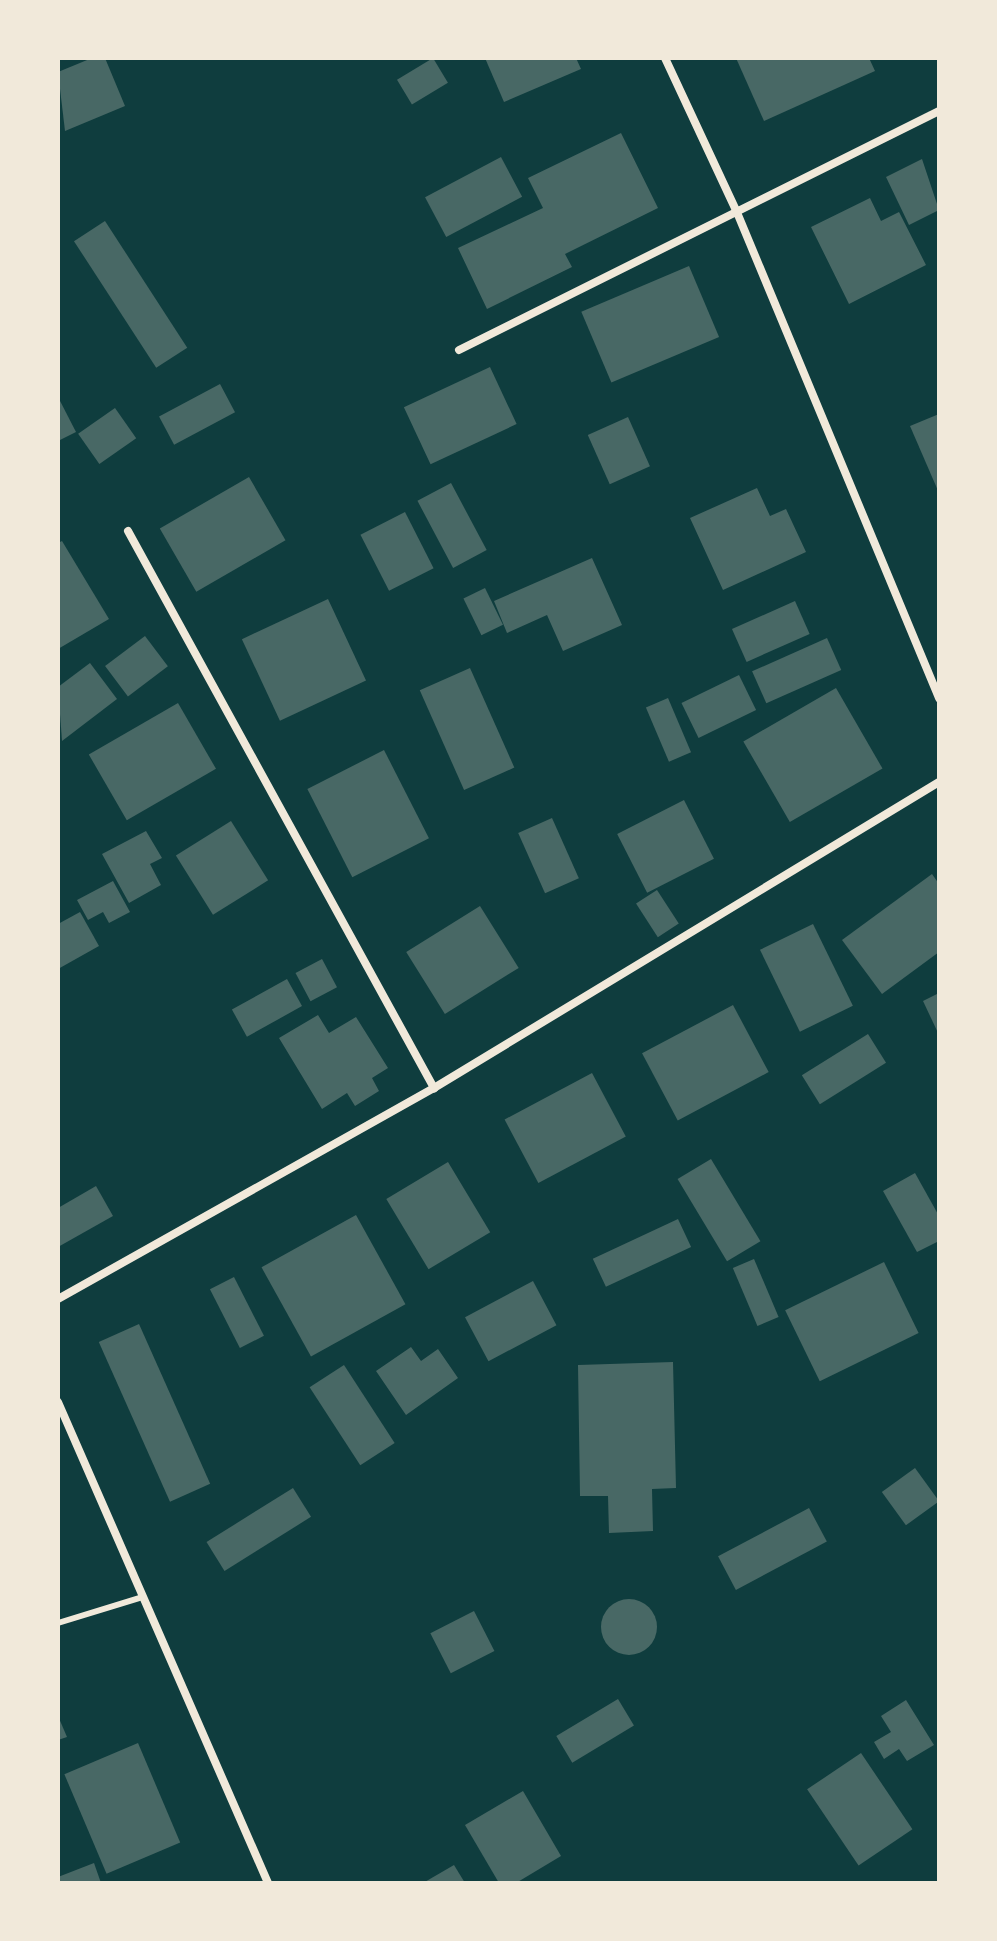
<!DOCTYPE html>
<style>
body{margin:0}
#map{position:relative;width:997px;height:1941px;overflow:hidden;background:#0f3d3e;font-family:Helvetica,sans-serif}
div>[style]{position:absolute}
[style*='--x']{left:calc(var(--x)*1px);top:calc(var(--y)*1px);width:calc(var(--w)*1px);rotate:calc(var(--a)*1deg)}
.building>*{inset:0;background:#486865;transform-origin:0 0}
.round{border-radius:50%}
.service>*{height:6px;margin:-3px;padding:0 3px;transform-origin:3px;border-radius:3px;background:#f1e9da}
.minor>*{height:8px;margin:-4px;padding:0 4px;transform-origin:4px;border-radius:4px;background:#f1e9da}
span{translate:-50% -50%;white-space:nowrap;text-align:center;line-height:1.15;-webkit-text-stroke:6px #f1e9da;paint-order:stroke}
.frame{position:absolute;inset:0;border:60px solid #f1e9da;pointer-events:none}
</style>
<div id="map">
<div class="building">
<div style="clip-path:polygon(92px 58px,105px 58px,125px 106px,65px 131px,58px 72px)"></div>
<div style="left:433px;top:58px;width:29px;height:42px;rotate:59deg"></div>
<div style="clip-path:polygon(485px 58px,576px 58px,581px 69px,504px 102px)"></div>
<div style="clip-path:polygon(736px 58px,869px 58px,875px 71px,764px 121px)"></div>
<div style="clip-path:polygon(621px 133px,658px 208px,565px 254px,572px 267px,487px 309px,458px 248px,543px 208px,528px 178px)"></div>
<div style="left:501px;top:157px;width:45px;height:86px;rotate:62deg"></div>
<div style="clip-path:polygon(922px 159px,939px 210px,909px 225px,886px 177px)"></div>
<div style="clip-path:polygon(870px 198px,881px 221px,899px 212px,926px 265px,849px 304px,811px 227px)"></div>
<div style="left:105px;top:221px;width:151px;height:37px;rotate:57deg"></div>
<div style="left:689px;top:266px;width:77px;height:117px;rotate:67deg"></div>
<div style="left:490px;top:367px;width:63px;height:95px;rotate:65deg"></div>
<div style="left:220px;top:384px;width:32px;height:69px;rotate:62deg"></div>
<div style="clip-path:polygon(58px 397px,76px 432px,58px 441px)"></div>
<div style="left:115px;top:408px;width:37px;height:45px;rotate:55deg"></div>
<div style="clip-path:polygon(939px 414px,939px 493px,910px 426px)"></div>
<div style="left:628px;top:417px;width:54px;height:44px;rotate:66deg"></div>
<div style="left:249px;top:477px;width:73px;height:103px;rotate:60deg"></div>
<div style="left:451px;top:483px;width:76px;height:38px;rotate:62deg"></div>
<div style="clip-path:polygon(757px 488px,770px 516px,786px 509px,806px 552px,723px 590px,690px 518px)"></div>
<div style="left:405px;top:512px;width:63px;height:50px;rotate:63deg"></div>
<div style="clip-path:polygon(62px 541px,109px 619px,58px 649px,58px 543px)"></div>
<div style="clip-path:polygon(592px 558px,622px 625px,563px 651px,547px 615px,507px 633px,494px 601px)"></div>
<div style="left:485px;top:588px;width:41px;height:24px;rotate:64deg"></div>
<div style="left:328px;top:599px;width:90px;height:95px;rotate:65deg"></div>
<div style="left:795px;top:601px;width:36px;height:69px;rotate:66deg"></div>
<div style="left:145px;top:636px;width:38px;height:50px;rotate:53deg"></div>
<div style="left:827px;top:638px;width:35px;height:82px;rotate:66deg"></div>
<div style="clip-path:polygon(90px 663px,117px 699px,62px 741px,58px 687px)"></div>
<div style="left:470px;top:668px;width:109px;height:55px;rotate:66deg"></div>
<div style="left:739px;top:675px;width:39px;height:64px;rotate:64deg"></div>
<div style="left:836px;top:688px;width:93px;height:107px;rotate:60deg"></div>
<div style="left:668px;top:698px;width:59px;height:24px;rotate:67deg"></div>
<div style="left:178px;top:703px;width:76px;height:103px;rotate:60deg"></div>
<div style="left:384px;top:750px;width:99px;height:86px;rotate:63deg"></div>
<div style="left:684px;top:800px;width:66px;height:75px;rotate:63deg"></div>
<div style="left:552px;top:818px;width:66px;height:37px;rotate:66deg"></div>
<div style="left:231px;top:821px;width:70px;height:65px;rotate:58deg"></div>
<div style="clip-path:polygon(146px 831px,162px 858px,150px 864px,161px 885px,129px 903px,102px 854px)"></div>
<div style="clip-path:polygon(932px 874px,939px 884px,939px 952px,882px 994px,842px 940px)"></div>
<div style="clip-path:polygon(113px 881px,130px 912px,109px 923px,103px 912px,88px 920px,77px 900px)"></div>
<div style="left:657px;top:890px;width:40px;height:25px;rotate:57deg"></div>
<div style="left:480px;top:906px;width:73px;height:87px;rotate:58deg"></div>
<div style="clip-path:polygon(80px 912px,99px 946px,58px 969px,58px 924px)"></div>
<div style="left:813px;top:924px;width:91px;height:59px;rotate:64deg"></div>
<div style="left:322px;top:959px;width:32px;height:30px;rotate:62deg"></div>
<div style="left:287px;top:979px;width:31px;height:63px;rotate:61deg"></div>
<div style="clip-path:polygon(939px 993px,939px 1035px,923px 1001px)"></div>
<div style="left:733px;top:1005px;width:76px;height:103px;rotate:62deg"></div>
<div style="clip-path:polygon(318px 1015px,329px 1033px,356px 1017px,388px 1068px,372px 1078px,379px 1091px,355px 1106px,347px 1093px,322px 1109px,279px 1038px)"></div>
<div style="left:868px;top:1034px;width:34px;height:78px;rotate:58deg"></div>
<div style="left:592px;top:1073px;width:72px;height:99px;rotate:62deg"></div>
<div style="left:711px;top:1159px;width:96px;height:39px;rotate:59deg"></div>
<div style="left:448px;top:1162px;width:82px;height:72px;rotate:59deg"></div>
<div style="clip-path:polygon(915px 1173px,939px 1216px,939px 1241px,917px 1252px,883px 1191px)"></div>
<div style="clip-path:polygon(96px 1186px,113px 1216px,58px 1247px,58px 1208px)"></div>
<div style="left:356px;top:1215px;width:102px;height:108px;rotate:61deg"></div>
<div style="left:678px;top:1219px;width:31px;height:94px;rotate:65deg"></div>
<div style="left:754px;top:1259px;width:63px;height:23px;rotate:67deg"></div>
<div style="left:884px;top:1262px;width:79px;height:110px;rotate:64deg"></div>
<div style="left:234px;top:1277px;width:66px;height:27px;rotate:63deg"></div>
<div style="left:533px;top:1281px;width:50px;height:77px;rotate:62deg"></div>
<div style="left:139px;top:1324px;width:175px;height:44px;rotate:66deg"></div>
<div style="clip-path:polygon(411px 1347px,421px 1361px,438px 1349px,458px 1378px,406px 1415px,376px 1371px)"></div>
<div style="clip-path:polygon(673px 1362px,676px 1488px,652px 1489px,653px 1531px,609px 1533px,608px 1496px,580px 1496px,578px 1365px)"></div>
<div style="left:344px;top:1365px;width:93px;height:41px;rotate:57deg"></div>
<div style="left:915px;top:1468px;width:41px;height:41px;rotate:54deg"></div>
<div style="left:293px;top:1488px;width:34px;height:102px;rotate:58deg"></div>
<div style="left:809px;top:1508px;width:38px;height:103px;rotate:62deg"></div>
<div class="round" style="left:601px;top:1599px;width:56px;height:56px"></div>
<div style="left:474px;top:1611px;width:45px;height:49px;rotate:63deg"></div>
<div style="left:618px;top:1699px;width:31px;height:72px;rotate:59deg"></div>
<div style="clip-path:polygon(906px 1700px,934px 1745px,907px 1761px,899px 1749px,884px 1759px,874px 1742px,891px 1732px,881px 1716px)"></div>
<div style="clip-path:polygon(58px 1716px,67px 1737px,58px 1740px)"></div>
<div style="left:138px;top:1743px;width:108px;height:80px;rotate:67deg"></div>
<div style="left:861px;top:1753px;width:92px;height:65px;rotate:56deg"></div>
<div style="clip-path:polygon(523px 1791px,561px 1856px,516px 1883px,499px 1883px,465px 1825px)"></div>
<div style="clip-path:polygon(94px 1863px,101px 1883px,58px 1883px,58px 1877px)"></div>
<div style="clip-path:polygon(454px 1865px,465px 1883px,423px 1883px)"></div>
</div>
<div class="service">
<div style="--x:58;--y:1623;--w:89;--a:-17"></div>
</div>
<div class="minor">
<div style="--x:665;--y:58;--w:168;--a:65"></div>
<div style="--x:736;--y:210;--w:529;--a:67.41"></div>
<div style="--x:459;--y:350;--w:536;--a:-26.47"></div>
<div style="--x:128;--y:531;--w:636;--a:61.22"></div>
<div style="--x:58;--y:1299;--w:431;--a:-29.3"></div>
<div style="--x:434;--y:1088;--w:590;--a:-31.21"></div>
<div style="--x:58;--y:1402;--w:525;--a:66.41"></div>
</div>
<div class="frame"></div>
</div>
